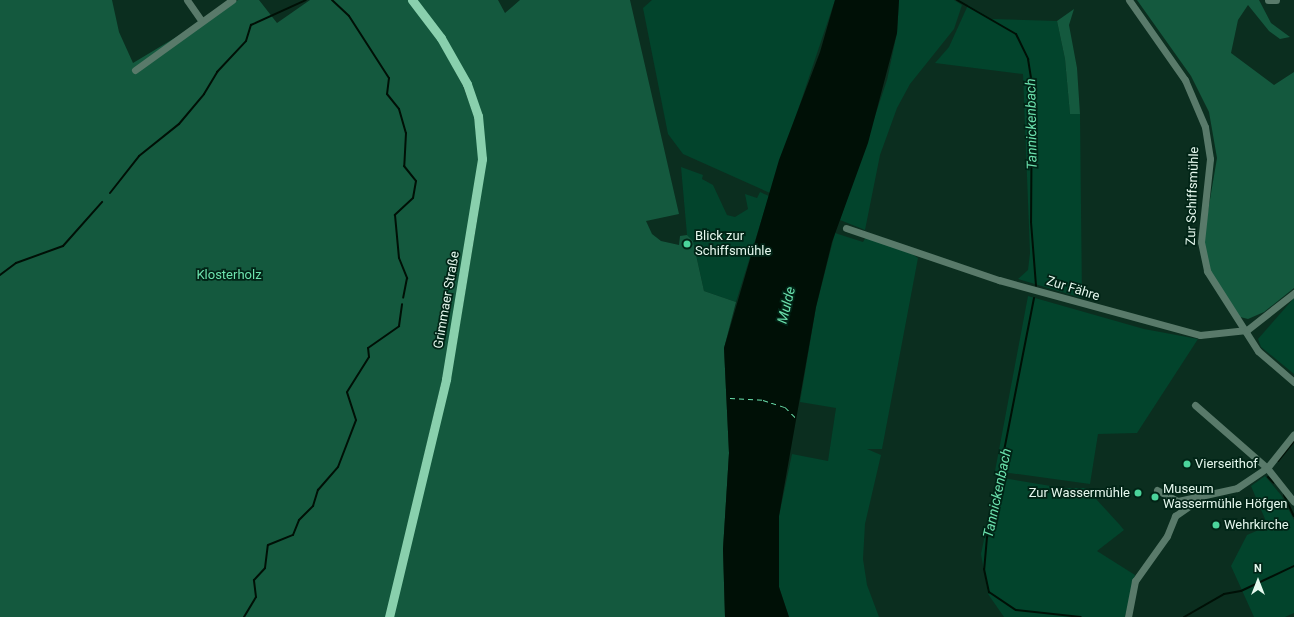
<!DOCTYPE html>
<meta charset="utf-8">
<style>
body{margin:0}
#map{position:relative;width:1294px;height:617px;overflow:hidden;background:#0b2e1f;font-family:Roboto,sans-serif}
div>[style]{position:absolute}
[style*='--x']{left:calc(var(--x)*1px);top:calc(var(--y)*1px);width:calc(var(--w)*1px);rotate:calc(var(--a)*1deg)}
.green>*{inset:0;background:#02442c}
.forest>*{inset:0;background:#14593e}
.water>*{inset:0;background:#001006}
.stream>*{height:2px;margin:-1px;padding:0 1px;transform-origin:1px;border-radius:1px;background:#001006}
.ferry>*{height:1px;margin-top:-0.5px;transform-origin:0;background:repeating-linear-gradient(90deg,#6be1ad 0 5px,transparent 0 9px)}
.minor>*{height:7px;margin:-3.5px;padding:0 3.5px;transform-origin:3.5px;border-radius:3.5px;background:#597a6a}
.major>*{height:9px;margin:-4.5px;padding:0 4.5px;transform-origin:4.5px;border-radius:4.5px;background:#89d0ad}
.dots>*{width:11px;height:11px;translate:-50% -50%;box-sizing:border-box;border:2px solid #012416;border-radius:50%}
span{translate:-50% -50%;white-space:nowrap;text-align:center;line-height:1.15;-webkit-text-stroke:3.5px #012416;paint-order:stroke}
.street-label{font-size:13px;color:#e5f8ee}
.poi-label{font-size:13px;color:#e5f8ee}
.left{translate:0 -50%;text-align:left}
.right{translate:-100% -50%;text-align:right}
.park-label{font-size:13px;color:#6de3ae}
.water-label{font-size:14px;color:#6be1ad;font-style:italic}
.north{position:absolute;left:1238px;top:561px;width:40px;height:40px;-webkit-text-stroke:3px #012416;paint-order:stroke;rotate:0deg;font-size:11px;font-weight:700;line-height:16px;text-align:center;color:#e5f8ee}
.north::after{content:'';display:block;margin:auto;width:14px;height:18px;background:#e5f8ee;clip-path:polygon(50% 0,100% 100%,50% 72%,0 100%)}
</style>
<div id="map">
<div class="green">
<div style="clip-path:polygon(652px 0,835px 0,770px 193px,683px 154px,668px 134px,643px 8px)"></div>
<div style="clip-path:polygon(899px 0,954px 0,962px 5px,954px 29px,910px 84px,897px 108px,880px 155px,865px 230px,840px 220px,887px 80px,897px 33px)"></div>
<div style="clip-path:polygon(968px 5px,992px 19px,1057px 21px,1065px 59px,1070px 114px,1080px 114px,1082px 298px,1018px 279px,1028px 270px,1030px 253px,1023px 74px,935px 63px,949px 47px)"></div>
<div style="clip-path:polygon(681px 167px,703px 175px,702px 179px,713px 185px,727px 215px,735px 217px,748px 209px,745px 194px,757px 198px,760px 192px,769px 196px,736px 302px,704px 291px,693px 241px,687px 235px)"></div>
<div style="clip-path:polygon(835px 233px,863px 242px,867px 235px,902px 247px,918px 258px,882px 449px,867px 449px,881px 455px,865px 524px,863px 559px,867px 585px,879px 617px,789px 617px,779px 587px,779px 516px,792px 454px,828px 461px,836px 408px,800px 402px,816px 307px)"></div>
<div style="clip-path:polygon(1028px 296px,1144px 329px,1198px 339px,1137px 433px,1098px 434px,1090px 484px,995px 471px)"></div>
<div style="clip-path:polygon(1294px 298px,1294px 374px,1261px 347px,1258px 339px)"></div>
<div style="clip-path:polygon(1265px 476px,1281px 495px,1294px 520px,1294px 613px,1285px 617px,1254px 617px,1231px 566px,1247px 535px,1268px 526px,1251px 486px)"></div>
<div style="clip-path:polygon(997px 477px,1063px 488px,1086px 488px,1119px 524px,1124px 530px,1097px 551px,1135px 575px,1125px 617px,1004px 617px,988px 594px,981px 554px)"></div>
</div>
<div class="forest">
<div style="clip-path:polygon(0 0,112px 0,119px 32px,133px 63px,238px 0,259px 0,277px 23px,310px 0,408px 0,438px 40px,463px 86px,474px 116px,479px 159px,450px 346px,386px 617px,0 617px)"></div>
<div style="clip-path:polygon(417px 0,498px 0,505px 13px,520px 0,630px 0,679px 214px,646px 221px,652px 234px,661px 241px,679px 245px,680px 236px,687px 235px,693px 241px,704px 291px,736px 302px,724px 348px,729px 453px,723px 549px,725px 617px,392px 617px,456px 347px,478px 215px,485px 144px,481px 115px)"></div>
<div style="clip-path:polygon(1137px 0,1259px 0,1271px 23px,1290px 37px,1280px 39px,1269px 31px,1248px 5px,1238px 20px,1231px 53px,1274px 85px,1294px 72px,1294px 288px,1264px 312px,1248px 319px,1236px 316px,1207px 270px,1203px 241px,1217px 158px,1209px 112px,1191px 76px)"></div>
<div style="clip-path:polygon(1074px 9px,1069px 25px,1077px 68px,1080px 114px,1070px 114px,1065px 59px,1057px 21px)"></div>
</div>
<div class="water">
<div style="clip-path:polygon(835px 0,899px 0,897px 33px,868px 143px,832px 242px,816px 307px,779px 516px,779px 587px,789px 617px,725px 617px,723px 549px,729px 453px,724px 348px,779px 160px,820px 52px)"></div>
</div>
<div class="stream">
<div style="--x:332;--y:0;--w:23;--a:43"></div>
<div style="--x:349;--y:16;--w:74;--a:57.2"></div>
<div style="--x:389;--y:78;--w:16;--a:97"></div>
<div style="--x:387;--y:94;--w:19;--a:51"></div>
<div style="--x:399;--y:109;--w:25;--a:74"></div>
<div style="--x:406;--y:133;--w:33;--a:93"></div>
<div style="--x:404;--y:166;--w:19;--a:51"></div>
<div style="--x:416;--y:181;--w:17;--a:100"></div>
<div style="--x:413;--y:198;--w:25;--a:137"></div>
<div style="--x:395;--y:215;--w:43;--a:84.7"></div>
<div style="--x:399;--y:258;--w:22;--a:68"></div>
<div style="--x:407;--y:278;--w:20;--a:101"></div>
<div style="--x:957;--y:0;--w:68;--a:30"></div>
<div style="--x:1016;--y:34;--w:28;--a:64"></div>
<div style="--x:1028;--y:59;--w:26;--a:81"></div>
<div style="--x:1032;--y:85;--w:137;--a:90.4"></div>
<div style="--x:1031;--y:222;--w:64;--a:85.5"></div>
<div style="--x:110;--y:193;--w:47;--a:-51.9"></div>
<div style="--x:139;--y:156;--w:51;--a:-38.7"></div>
<div style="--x:179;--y:124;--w:39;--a:-50"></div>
<div style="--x:204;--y:94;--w:26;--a:-59"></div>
<div style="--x:217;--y:72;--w:42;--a:-46.9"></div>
<div style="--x:246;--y:41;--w:17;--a:-73"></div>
<div style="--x:251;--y:25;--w:60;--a:-24.4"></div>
<div style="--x:0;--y:275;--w:20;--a:-37"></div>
<div style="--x:16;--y:263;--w:50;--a:-19.9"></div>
<div style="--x:63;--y:246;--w:59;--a:-48.4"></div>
<div style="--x:1034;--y:298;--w:244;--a:101.1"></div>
<div style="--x:987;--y:537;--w:32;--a:95"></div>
<div style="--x:984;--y:569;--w:24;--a:78"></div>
<div style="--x:989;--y:592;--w:32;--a:34"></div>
<div style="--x:1016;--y:610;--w:65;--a:6.1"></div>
<div style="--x:1278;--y:461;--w:26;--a:-51"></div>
<div style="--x:1268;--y:477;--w:8;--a:45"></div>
<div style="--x:1284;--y:495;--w:23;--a:65"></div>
<div style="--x:244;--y:617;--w:23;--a:-59"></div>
<div style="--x:256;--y:597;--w:17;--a:-97"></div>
<div style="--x:254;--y:580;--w:16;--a:-47"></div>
<div style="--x:265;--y:568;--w:23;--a:-83"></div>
<div style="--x:268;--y:545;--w:27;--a:-22"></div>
<div style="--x:293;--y:535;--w:16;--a:-68"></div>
<div style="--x:299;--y:520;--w:20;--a:-45"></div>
<div style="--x:313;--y:506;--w:17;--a:-73"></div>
<div style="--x:318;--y:490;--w:30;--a:-49"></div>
<div style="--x:338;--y:467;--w:50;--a:-69"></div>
<div style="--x:356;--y:420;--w:29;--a:-108"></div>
<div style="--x:347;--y:392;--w:41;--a:-57.8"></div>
<div style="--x:369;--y:357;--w:9;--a:-96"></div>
<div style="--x:368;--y:348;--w:38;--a:-35"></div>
<div style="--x:399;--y:326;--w:22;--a:-82"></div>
<div style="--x:1184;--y:617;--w:46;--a:-29.9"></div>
<div style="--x:1224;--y:594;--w:17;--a:-10"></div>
<div style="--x:1241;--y:591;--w:59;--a:-25.3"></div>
</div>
<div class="ferry">
<div style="--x:730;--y:398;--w:33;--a:3"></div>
<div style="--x:763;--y:400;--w:23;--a:18"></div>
<div style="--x:785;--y:407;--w:16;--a:45"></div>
</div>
<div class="minor">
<div style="--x:187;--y:0;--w:24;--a:55"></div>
<div style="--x:1129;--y:0;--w:98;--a:55"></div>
<div style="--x:1185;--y:80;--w:51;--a:66.9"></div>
<div style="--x:1205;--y:127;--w:32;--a:81"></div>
<div style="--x:1210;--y:159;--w:83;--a:96.2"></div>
<div style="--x:1201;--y:242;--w:30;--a:78"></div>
<div style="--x:1207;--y:271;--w:95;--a:57.5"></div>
<div style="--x:1258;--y:351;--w:48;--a:40.7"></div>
<div style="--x:1268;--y:0;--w:8;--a:0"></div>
<div style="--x:135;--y:70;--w:120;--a:-35.8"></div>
<div style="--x:846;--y:228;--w:162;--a:18.8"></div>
<div style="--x:999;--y:280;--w:208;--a:15.3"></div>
<div style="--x:1200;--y:335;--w:47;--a:-6.1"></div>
<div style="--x:1247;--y:330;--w:60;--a:-38.2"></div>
<div style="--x:1195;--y:405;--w:96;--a:41.2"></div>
<div style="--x:1267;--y:468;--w:43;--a:51.5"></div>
<div style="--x:1157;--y:490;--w:24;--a:28"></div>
<div style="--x:1178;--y:501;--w:60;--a:-12.4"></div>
<div style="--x:1237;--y:488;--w:36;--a:-34"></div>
<div style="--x:1267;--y:468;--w:43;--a:-51.5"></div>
<div style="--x:1128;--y:617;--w:37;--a:-79"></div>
<div style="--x:1135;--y:581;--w:55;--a:-54.6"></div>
<div style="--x:1167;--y:536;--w:22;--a:-68"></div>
<div style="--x:1175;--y:516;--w:32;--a:-35"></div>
</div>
<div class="major">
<div style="--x:389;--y:617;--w:245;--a:-76.5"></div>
<div style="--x:446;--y:379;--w:223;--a:-80.7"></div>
<div style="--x:482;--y:159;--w:43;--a:-95.3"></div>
<div style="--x:478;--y:116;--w:34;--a:-109"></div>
<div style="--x:467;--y:84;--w:53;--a:-119.5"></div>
<div style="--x:441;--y:38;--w:48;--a:-127.3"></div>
</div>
<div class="dots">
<div style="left:687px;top:244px;background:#4bd49b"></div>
<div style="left:1187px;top:464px;background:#4bd49b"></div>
<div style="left:1138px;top:493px;background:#4bd49b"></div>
<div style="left:1155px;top:497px;background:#4bd49b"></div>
<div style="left:1216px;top:525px;background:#4bd49b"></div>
</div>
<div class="street-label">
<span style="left:1193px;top:196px;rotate:-88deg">Zur Schiffsmühle</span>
<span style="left:1073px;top:289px;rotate:17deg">Zur Fähre</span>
<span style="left:447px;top:300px;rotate:-80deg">Grimmaer Straße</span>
</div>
<div class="poi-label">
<span class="left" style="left:695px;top:244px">Blick zur<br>Schiffsmühle</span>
<span class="left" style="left:1195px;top:464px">Vierseithof</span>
<span class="left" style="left:1163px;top:497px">Museum<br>Wassermühle Höfgen</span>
<span class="right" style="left:1130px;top:493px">Zur Wassermühle</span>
<span class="left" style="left:1224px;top:525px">Wehrkirche</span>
</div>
<div class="park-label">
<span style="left:229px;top:275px">Klosterholz</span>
</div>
<div class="water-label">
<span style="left:1031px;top:124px;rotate:-91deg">Tannickenbach</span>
<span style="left:786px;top:305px;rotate:-76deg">Mulde</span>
<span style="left:997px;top:493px;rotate:-78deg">Tannickenbach</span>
</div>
<div class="north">N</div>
</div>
